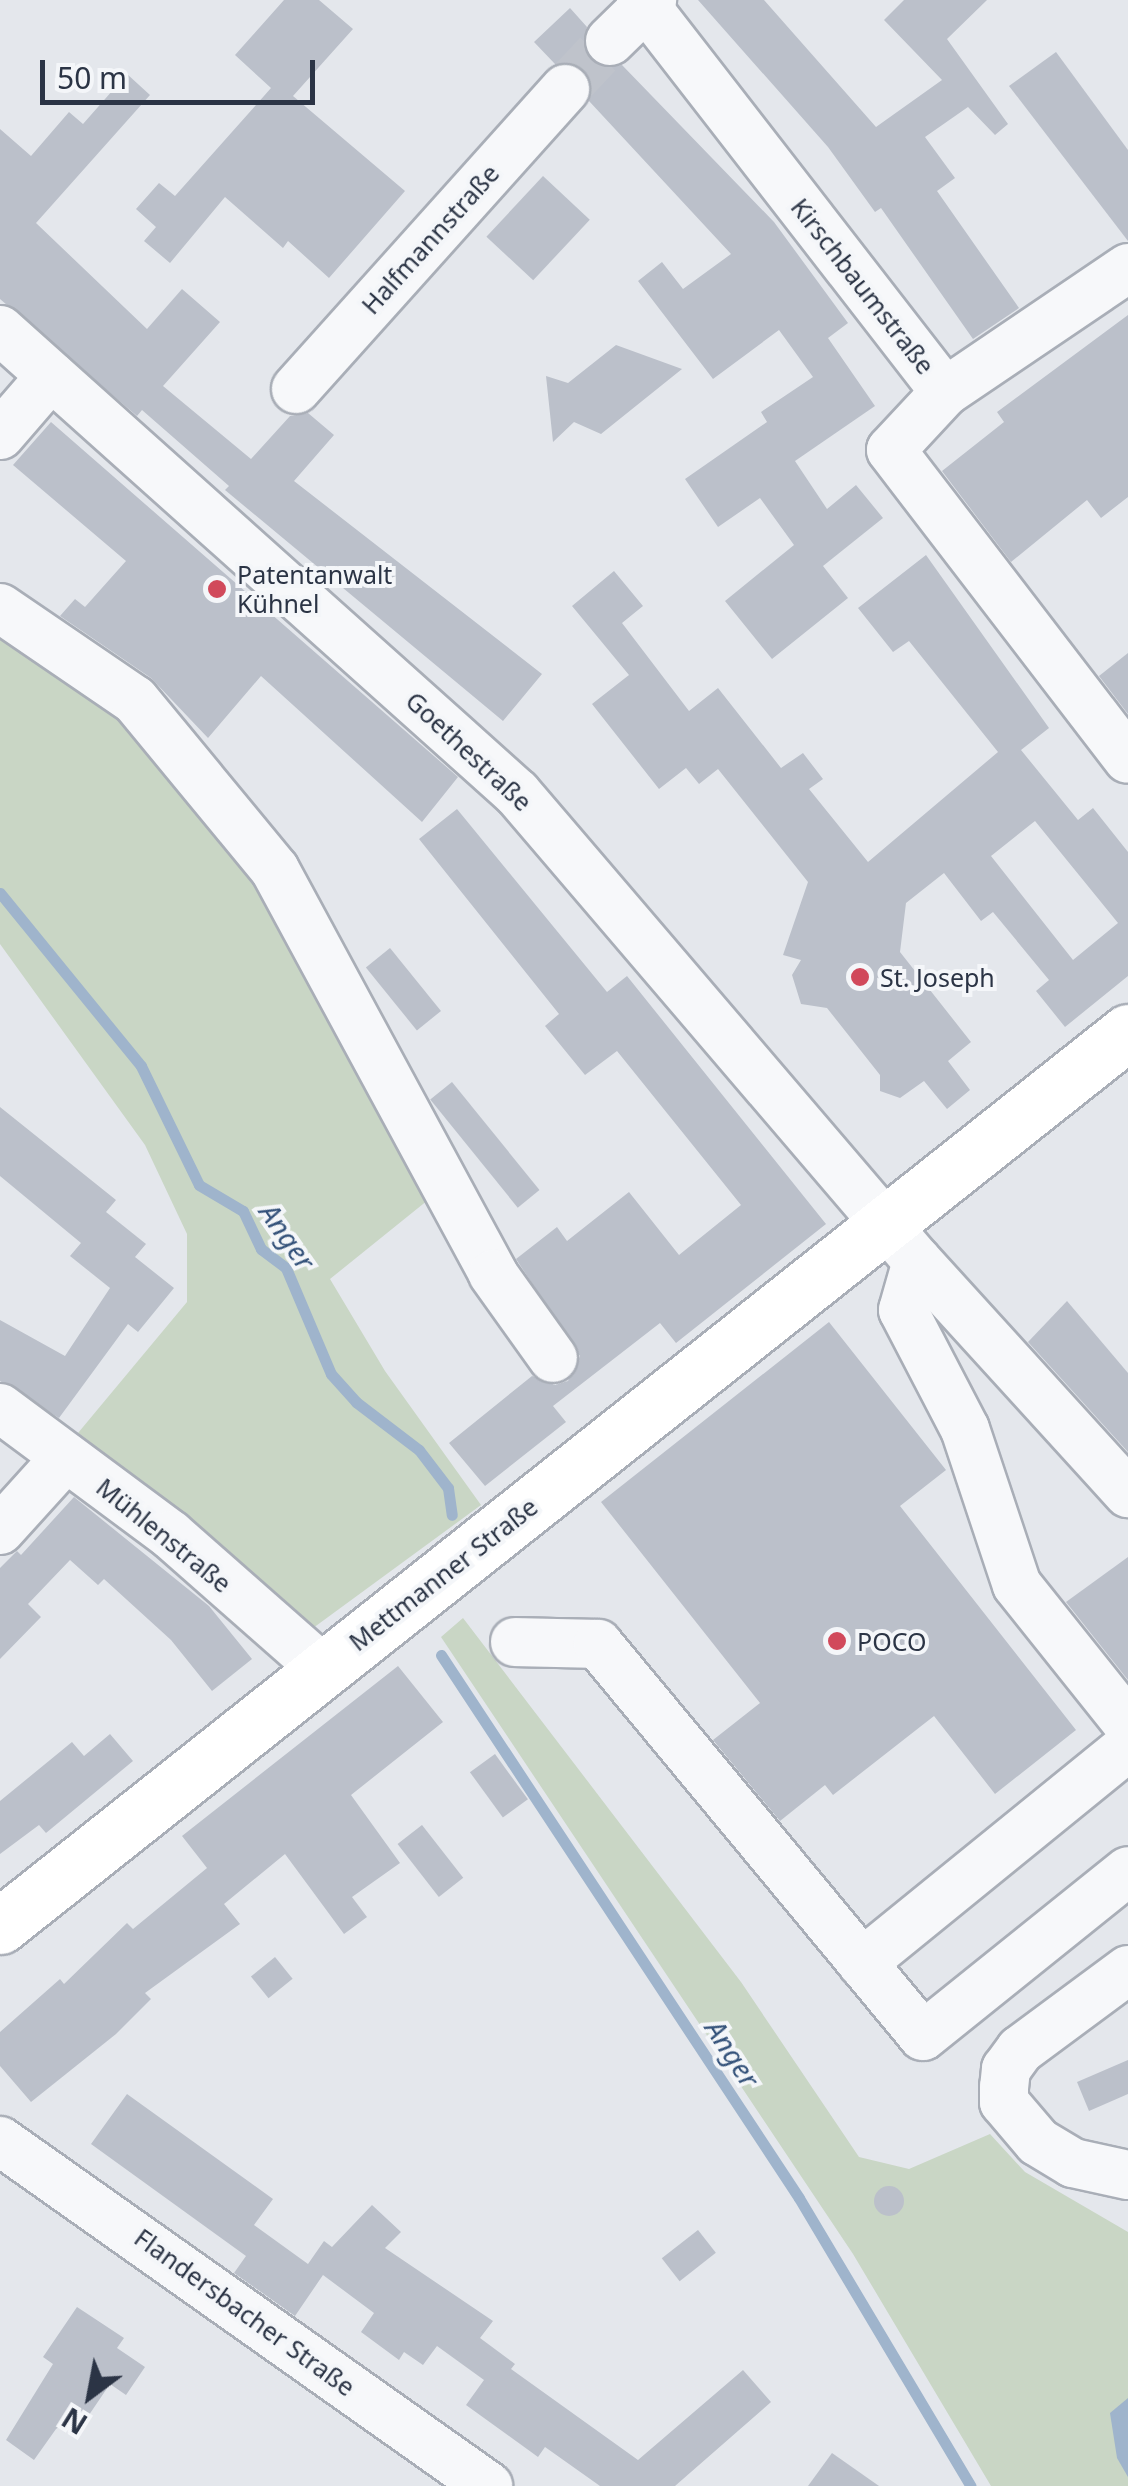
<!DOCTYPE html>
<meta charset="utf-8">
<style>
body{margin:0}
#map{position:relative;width:1128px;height:2486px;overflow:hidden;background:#e4e7ec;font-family:"Noto Sans",sans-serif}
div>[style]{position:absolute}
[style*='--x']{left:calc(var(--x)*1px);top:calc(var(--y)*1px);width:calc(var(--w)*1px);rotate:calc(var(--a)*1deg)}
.green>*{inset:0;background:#c9d6c5}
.water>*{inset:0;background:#9fb4cc}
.stream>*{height:11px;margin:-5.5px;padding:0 5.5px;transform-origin:5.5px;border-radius:5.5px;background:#9fb4cc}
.building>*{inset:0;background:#bbc0ca;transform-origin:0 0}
.round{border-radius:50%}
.minor-tunnel>*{height:48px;margin-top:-24px;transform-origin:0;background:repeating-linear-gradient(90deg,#bfc3cb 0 48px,transparent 0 72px)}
.roads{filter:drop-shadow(2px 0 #a9aeb7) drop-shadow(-2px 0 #a9aeb7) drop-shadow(0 2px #a9aeb7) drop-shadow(0 -2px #a9aeb7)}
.minor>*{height:48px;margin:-24px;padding:0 24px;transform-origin:24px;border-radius:24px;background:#f7f8fa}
.major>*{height:55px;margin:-27.5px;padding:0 27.5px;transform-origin:27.5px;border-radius:27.5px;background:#fff}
.dots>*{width:28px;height:28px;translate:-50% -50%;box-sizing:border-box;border:5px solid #f4f6f9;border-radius:50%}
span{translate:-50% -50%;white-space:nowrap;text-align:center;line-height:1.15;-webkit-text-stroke:8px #f4f6f9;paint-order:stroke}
.street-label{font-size:25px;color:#2b3445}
.poi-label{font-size:25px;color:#2b3445}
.left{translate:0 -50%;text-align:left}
.water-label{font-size:28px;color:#34527a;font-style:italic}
.north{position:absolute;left:40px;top:2346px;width:100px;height:100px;-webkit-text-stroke:8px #f4f6f9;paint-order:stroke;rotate:212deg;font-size:28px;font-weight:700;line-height:40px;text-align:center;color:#2b3445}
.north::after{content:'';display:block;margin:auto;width:35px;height:45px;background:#2b3445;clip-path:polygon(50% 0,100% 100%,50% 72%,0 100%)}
.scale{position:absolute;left:40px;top:60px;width:275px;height:45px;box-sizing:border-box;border:5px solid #2b3445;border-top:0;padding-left:12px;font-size:30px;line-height:35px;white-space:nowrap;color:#2b3445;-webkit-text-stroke:8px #f4f6f9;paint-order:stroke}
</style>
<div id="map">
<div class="green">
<div style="clip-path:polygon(0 631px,141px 733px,279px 912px,428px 1200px,330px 1279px,385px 1371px,481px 1505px,309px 1631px,78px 1433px,187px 1302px,187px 1234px,145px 1145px,0 944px)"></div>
<div style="clip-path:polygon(463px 1618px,741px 1982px,859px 2157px,909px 2169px,990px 2134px,1025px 2172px,1128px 2232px,1128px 2486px,991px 2486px,853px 2254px,441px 1637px)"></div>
</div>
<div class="water">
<div style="clip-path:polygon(1128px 2398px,1128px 2477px,1117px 2458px,1110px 2413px)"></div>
</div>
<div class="stream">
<div style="--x:0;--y:893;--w:223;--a:50.8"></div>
<div style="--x:141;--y:1066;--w:132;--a:64"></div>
<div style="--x:199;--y:1185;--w:51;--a:30.6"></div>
<div style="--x:243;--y:1211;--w:42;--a:64.7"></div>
<div style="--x:261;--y:1249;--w:31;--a:37"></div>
<div style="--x:286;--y:1268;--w:115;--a:67"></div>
<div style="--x:331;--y:1374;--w:38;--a:48"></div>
<div style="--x:356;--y:1402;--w:79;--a:37.3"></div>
<div style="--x:419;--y:1450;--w:48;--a:52.7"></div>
<div style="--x:448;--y:1488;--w:27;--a:82"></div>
<div style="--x:441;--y:1655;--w:650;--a:56.6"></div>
<div style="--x:799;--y:2198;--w:335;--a:59.2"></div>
</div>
<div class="building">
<div style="clip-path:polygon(284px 0,319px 0,353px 29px,293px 96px,405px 191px,329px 278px,288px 241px,283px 248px,225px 197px,170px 263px,144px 241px,156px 227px,136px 209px,159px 183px,175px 196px,271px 88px,235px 55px)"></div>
<div style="clip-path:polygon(698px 0,764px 0,876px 127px,942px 80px,884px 20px,904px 0,987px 0,947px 39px,1008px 124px,995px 135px,968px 107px,925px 137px,955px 178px,937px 191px,1019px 308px,973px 339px,881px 208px,875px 212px,828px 147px)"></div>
<div style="clip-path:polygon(570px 8px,587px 27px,583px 47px,590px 59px,604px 68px,622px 65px,774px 222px,848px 323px,828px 338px,875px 406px,795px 461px,827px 509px,856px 485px,883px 518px,823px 566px,848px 598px,772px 659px,725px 601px,794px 545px,760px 498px,718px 527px,685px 479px,767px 422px,761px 412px,813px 377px,779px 330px,713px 379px,638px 281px,662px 262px,683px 289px,731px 254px,589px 101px,591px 81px,584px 69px,555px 64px,534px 42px)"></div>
<div style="clip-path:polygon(1056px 52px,1128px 150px,1128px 241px,1009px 86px)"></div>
<div style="clip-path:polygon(127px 74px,150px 95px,36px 223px,147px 329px,182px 289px,220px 322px,163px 386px,251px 459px,290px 416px,308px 413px,334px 435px,294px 481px,542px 674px,503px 721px,225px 490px,229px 486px,142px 410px,137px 416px,0 299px,0 129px,31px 156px,69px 112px,83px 124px)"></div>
<div style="left:543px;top:176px;width:64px;height:83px;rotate:43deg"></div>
<div style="clip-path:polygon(1128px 315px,1128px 497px,1101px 518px,1087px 500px,1011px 562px,942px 471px,1004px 422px,997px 412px)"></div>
<div style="clip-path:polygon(616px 345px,682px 369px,601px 434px,574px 422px,553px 442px,546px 376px,568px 383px)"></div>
<div style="clip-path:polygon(51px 422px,458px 777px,422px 822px,261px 676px,208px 738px,151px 678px,60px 616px,75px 599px,85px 607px,126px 561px,13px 465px)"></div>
<div style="clip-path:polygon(evenodd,926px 555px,1049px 728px,1021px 750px,1078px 820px,1093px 808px,1128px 852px,1128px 976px,1065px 1027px,1036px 991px,1049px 980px,993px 912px,981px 921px,944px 873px,906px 903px,900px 952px,971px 1042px,948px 1061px,970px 1090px,947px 1109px,924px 1081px,900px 1098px,880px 1091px,880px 1075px,827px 1008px,801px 1004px,792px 975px,801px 960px,783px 955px,808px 882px,718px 769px,699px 784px,686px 768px,659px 789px,592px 704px,629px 675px,572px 606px,614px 571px,643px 606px,622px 623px,689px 711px,718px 688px,781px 768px,803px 753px,823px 779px,809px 789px,868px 862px,998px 752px,909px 641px,893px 652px,858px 608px,926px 555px,1035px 821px,1118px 923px,1073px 960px,991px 856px,1035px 821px)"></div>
<div style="clip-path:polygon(1128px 653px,1128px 714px,1099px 676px)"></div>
<div style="clip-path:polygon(457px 809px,607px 992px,627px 976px,826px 1224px,676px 1343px,660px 1323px,553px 1406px,566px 1422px,485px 1486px,449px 1443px,532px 1376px,555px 1385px,568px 1381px,580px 1356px,516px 1259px,557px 1227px,567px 1241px,629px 1192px,679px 1255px,741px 1205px,617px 1051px,585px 1075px,545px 1026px,559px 1014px,419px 839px)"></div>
<div style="left:390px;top:948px;width:81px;height:31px;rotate:51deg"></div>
<div style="left:452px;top:1082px;width:139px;height:28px;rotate:51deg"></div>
<div style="clip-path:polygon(0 1107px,116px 1200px,106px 1212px,146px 1244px,135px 1257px,174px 1288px,138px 1332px,128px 1324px,59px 1418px,0 1381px,0 1320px,65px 1356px,110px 1288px,70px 1256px,81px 1243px,0 1176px)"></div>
<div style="clip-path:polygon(1067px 1301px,1128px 1373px,1128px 1452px,1028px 1342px)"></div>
<div style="clip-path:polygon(829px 1322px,946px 1470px,900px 1506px,1076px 1730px,995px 1794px,934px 1716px,833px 1795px,825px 1785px,780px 1821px,713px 1740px,760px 1703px,601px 1502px)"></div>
<div style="clip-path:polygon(74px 1497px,209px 1606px,252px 1659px,212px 1691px,171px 1640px,104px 1579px,98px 1585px,70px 1560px,28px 1604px,41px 1617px,0 1659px,0 1568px,17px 1551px,21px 1555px)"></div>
<div style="clip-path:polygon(1128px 1557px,1128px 1680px,1066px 1602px)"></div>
<div style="clip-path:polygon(398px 1666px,443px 1722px,351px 1795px,400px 1863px,352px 1897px,367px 1917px,344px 1934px,285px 1854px,224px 1904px,240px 1924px,145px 1993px,151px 1999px,116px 2034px,31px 2102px,0 2066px,0 2032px,60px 1979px,64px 1984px,127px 1923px,133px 1929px,207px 1868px,182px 1836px)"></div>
<div style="clip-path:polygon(110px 1734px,133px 1761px,46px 1833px,39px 1825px,0 1854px,0 1801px,72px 1742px,84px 1756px)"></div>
<div style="left:495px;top:1754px;width:56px;height:31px;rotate:54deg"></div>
<div style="left:422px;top:1825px;width:67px;height:31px;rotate:52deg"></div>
<div style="left:275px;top:1957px;width:28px;height:31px;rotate:51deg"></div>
<div style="clip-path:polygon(1128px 2060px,1128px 2094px,1089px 2111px,1077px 2082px)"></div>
<div style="clip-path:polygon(127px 2094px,273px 2199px,254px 2225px,308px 2264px,324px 2241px,332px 2247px,372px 2205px,401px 2232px,385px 2248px,493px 2321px,480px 2338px,515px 2364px,511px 2369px,638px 2460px,743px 2370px,771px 2402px,675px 2486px,600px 2486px,545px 2447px,538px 2457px,466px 2405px,484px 2380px,437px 2346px,423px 2365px,404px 2352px,399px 2360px,361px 2332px,374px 2313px,323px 2275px,295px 2316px,234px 2273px,246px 2256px,91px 2144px)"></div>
<div class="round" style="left:874px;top:2186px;width:30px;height:30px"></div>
<div style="left:698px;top:2230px;width:29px;height:46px;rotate:52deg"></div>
<div style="clip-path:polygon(77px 2307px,124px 2338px,117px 2348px,145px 2367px,126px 2395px,110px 2384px,76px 2434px,62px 2425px,56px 2429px,34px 2460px,6px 2440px,53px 2364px,43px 2357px)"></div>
<div style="clip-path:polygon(832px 2453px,879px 2486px,808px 2486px)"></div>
</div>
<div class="minor-tunnel">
<div style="--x:565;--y:89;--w:66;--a:-46.8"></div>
</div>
<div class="roads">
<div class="minor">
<div style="--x:641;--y:0;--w:496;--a:52.2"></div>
<div style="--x:945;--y:392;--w:79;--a:133"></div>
<div style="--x:891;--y:450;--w:389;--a:52.5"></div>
<div style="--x:610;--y:41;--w:59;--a:-44.3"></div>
<div style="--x:0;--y:330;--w:694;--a:41.85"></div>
<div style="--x:517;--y:793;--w:616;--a:49.48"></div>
<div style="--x:917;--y:1261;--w:314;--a:47.7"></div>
<div style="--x:296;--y:389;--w:403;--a:-48.1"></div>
<div style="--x:945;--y:392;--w:221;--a:-34.1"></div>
<div style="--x:0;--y:435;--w:78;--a:-49.2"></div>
<div style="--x:0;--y:608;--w:163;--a:34.3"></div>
<div style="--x:135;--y:700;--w:220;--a:50.5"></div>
<div style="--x:275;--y:870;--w:459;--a:61.6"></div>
<div style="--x:493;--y:1274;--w:103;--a:54.5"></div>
<div style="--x:917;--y:1261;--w:51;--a:105.9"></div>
<div style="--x:903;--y:1310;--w:134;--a:62.5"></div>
<div style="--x:965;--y:1429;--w:164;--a:71.6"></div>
<div style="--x:1017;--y:1585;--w:178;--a:51.4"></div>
<div style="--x:0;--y:1408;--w:213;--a:36.6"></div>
<div style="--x:171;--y:1535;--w:203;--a:41.4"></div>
<div style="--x:0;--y:1530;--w:98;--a:-47.9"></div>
<div style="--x:515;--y:1642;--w:83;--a:1.4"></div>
<div style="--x:598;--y:1644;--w:509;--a:50.34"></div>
<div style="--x:923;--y:2036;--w:263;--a:-38.8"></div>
<div style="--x:862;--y:1963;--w:343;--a:-39.1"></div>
<div style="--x:1128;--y:1970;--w:134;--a:143.5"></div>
<div style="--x:1020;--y:2050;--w:24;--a:126"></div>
<div style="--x:1006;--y:2069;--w:18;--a:96"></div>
<div style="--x:1004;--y:2087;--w:15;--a:90"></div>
<div style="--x:1004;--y:2102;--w:52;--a:49.6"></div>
<div style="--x:1038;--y:2142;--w:41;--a:31"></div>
<div style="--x:1073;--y:2163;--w:56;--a:12.3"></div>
<div style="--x:0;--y:2141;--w:598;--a:35.26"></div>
</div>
<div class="major">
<div style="--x:0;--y:1926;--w:1439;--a:-38.4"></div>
</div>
</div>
<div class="dots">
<div style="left:217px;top:589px;background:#d1495b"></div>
<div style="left:860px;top:977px;background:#d1495b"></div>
<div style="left:837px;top:1641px;background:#d1495b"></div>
</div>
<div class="street-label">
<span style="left:430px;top:239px;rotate:-48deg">Halfmannstraße</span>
<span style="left:863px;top:286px;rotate:52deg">Kirschbaumstraße</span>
<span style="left:469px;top:751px;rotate:43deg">Goethestraße</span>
<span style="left:164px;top:1535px;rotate:39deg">Mühlenstraße</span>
<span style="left:443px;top:1574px;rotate:-38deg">Mettmanner Straße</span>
<span style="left:245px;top:2312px;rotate:36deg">Flandersbacher Straße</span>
</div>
<div class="poi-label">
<span class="left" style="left:237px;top:589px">Patentanwalt<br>Kühnel</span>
<span class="left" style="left:880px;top:977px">St. Joseph</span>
<span class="left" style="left:857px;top:1641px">POCO</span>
</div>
<div class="water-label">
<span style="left:288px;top:1236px;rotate:55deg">Anger</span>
<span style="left:733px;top:2053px;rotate:57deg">Anger</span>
</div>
<div class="north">N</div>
<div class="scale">50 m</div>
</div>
